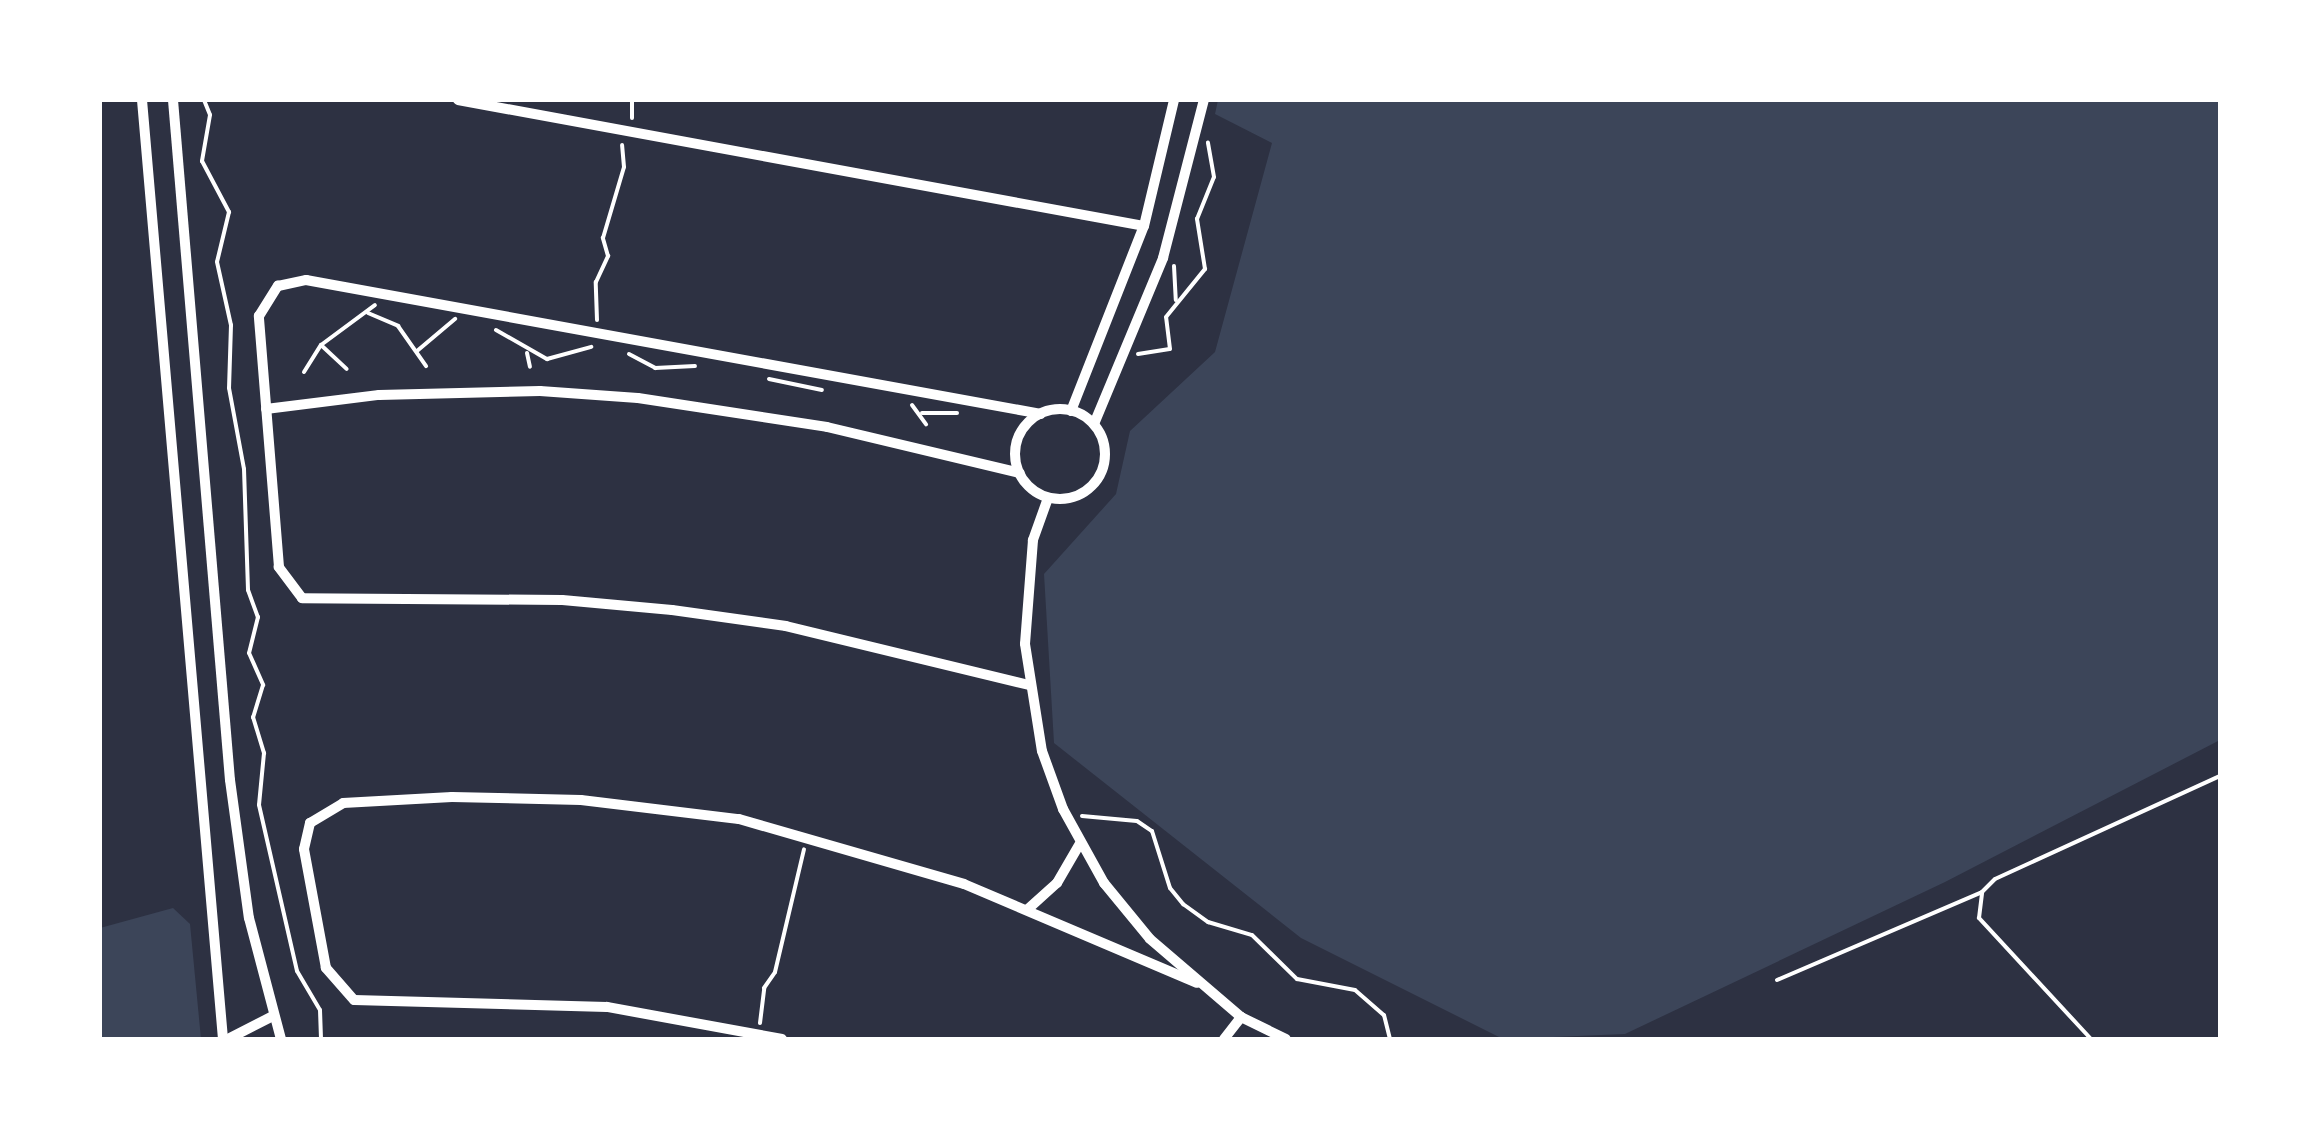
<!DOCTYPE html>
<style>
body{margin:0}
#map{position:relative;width:2320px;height:1139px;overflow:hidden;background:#2d3142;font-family:"Archivo Narrow",sans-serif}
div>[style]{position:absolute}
.green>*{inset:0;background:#3c4559}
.path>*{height:4px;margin:-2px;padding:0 2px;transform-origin:2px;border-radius:2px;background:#fff}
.minor>*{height:10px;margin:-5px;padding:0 5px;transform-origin:5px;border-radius:5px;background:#fff}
.minor>.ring{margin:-5px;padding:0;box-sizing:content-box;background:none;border:10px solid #fff;border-radius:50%}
span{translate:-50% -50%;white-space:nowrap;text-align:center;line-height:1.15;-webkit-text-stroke:8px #fff;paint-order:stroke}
.frame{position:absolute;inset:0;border:102px solid #fff;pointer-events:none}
</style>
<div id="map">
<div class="green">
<div style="clip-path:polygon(1218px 100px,2220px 100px,2220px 740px,1945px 882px,1625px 1034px,1503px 1039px,1301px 938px,1054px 743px,1044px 574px,1116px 494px,1130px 431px,1215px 352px,1272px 143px,1215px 114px)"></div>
<div style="clip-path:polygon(173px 908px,190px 924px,201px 1039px,100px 1039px,100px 928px)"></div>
</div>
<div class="path">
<div style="left:204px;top:100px;width:16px;rotate:68deg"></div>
<div style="left:210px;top:115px;width:47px;rotate:99.9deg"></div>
<div style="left:202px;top:161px;width:58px;rotate:62.1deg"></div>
<div style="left:229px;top:212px;width:51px;rotate:103.5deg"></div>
<div style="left:217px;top:262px;width:65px;rotate:77.5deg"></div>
<div style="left:231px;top:325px;width:63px;rotate:91.8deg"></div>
<div style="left:229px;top:388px;width:82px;rotate:79.5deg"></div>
<div style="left:244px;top:469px;width:121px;rotate:88.1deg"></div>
<div style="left:248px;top:590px;width:29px;rotate:70deg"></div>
<div style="left:258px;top:617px;width:37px;rotate:104deg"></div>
<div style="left:249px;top:653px;width:35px;rotate:66deg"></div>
<div style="left:263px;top:685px;width:34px;rotate:107deg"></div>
<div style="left:253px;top:717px;width:38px;rotate:73deg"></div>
<div style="left:264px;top:753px;width:52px;rotate:95.5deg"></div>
<div style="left:259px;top:805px;width:170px;rotate:77.1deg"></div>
<div style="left:297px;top:971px;width:45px;rotate:59.5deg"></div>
<div style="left:320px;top:1010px;width:29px;rotate:88deg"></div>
<div style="left:632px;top:118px;width:18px;rotate:-90deg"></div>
<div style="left:1174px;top:266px;width:34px;rotate:87deg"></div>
<div style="left:368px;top:313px;width:33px;rotate:23deg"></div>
<div style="left:398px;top:326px;width:49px;rotate:55deg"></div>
<div style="left:597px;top:320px;width:38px;rotate:-92deg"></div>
<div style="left:596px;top:282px;width:29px;rotate:-65deg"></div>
<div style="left:608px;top:256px;width:19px;rotate:-106deg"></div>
<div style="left:603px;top:238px;width:74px;rotate:-73.5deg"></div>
<div style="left:624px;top:167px;width:22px;rotate:-95deg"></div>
<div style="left:496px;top:330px;width:59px;rotate:29.6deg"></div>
<div style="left:547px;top:359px;width:46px;rotate:-15.3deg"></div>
<div style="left:321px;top:345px;width:35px;rotate:43deg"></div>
<div style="left:417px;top:351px;width:50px;rotate:-40.1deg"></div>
<div style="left:527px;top:353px;width:14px;rotate:78deg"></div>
<div style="left:629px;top:354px;width:30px;rotate:28deg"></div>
<div style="left:655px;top:368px;width:40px;rotate:-2.9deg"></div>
<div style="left:1138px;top:354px;width:32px;rotate:-9deg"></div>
<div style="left:1170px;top:349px;width:32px;rotate:-97deg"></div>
<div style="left:1166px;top:317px;width:62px;rotate:-50.9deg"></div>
<div style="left:1205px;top:269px;width:51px;rotate:-99.1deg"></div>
<div style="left:1197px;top:219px;width:45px;rotate:-68deg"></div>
<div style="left:1214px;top:177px;width:35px;rotate:-100deg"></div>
<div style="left:304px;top:372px;width:32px;rotate:-58deg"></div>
<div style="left:321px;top:345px;width:67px;rotate:-36.5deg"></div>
<div style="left:769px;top:379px;width:54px;rotate:11.7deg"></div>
<div style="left:912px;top:405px;width:24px;rotate:54deg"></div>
<div style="left:922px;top:413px;width:35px"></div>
<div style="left:1082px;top:816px;width:55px;rotate:5.2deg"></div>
<div style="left:1137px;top:821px;width:18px;rotate:34deg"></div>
<div style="left:1152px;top:831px;width:60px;rotate:72.5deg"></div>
<div style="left:1170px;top:888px;width:21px;rotate:51deg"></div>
<div style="left:1183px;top:904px;width:31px;rotate:36deg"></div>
<div style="left:1208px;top:922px;width:46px;rotate:16.5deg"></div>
<div style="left:1252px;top:935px;width:63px;rotate:44.4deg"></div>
<div style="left:1297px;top:979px;width:59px;rotate:10.7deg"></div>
<div style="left:1355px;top:990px;width:38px;rotate:41deg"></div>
<div style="left:1384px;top:1015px;width:25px;rotate:76deg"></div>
<div style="left:1777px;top:980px;width:223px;rotate:-23.2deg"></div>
<div style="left:760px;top:1023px;width:35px;rotate:-83deg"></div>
<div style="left:764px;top:988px;width:19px;rotate:-55deg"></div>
<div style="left:775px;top:972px;width:126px;rotate:-76.7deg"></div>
<div style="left:2091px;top:1039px;width:165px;rotate:-132.8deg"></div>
<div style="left:1979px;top:918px;width:26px;rotate:-83deg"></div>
<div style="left:1982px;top:892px;width:18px;rotate:-45deg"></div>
<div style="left:1995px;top:879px;width:247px;rotate:-24.6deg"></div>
</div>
<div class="minor">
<div style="left:142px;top:100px;width:942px;rotate:85.07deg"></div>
<div style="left:173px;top:100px;width:682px;rotate:85.21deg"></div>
<div style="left:230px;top:780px;width:139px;rotate:82.2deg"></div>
<div style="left:249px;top:918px;width:125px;rotate:75.2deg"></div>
<div style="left:458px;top:100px;width:697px;rotate:10.41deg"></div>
<div style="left:266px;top:409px;width:114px;rotate:-7.1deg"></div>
<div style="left:379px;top:395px;width:161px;rotate:-1.4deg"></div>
<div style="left:540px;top:391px;width:98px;rotate:4.1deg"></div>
<div style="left:638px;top:398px;width:191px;rotate:8.7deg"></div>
<div style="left:827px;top:427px;width:198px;rotate:13.4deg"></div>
<div class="ring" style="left:1015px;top:409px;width:80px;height:80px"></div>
<div style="left:1071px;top:411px;width:199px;rotate:-68.5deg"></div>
<div style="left:1144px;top:226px;width:130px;rotate:-76.6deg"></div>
<div style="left:1094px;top:424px;width:180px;rotate:-67.4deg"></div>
<div style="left:1163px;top:258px;width:163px;rotate:-75.5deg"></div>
<div style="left:1048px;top:498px;width:45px;rotate:109.7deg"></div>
<div style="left:1033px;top:540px;width:104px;rotate:94.4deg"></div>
<div style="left:1025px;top:644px;width:108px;rotate:81deg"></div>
<div style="left:1042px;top:751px;width:62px;rotate:70.1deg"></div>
<div style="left:1063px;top:809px;width:85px;rotate:61deg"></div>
<div style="left:1104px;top:883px;width:72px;rotate:50.6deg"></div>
<div style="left:1150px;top:939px;width:120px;rotate:40.6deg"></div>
<div style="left:1241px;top:1017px;width:50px;rotate:26.1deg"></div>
<div style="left:1029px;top:685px;width:250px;rotate:-166.4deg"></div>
<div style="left:786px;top:626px;width:115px;rotate:-172deg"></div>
<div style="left:672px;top:610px;width:110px;rotate:-174.8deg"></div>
<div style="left:562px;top:600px;width:260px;rotate:-179.6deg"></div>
<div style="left:302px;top:598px;width:39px;rotate:-127deg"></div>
<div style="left:279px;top:567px;width:252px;rotate:-94.6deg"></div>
<div style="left:259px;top:316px;width:36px;rotate:-58deg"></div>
<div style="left:278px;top:286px;width:29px;rotate:-12deg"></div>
<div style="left:306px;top:280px;width:747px;rotate:10.33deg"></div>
<div style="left:1028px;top:909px;width:39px;rotate:-42deg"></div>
<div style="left:1057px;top:883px;width:44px;rotate:-59.9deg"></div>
<div style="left:228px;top:1039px;width:51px;rotate:-27.1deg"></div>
<div style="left:782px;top:1039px;width:178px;rotate:-169.6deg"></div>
<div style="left:607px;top:1007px;width:253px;rotate:-178.4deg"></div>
<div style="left:354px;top:1000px;width:43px;rotate:-131.2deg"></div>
<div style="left:326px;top:968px;width:121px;rotate:-100.5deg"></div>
<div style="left:304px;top:849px;width:27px;rotate:-77deg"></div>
<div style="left:310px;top:823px;width:39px;rotate:-31deg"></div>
<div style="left:343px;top:803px;width:109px;rotate:-3.2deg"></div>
<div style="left:452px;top:797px;width:129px;rotate:1.3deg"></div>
<div style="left:581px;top:800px;width:159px;rotate:6.9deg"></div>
<div style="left:739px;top:819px;width:234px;rotate:16.1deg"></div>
<div style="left:964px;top:884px;width:253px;rotate:23deg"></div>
<div style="left:1224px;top:1039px;width:28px;rotate:-52deg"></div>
</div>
<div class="frame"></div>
</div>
